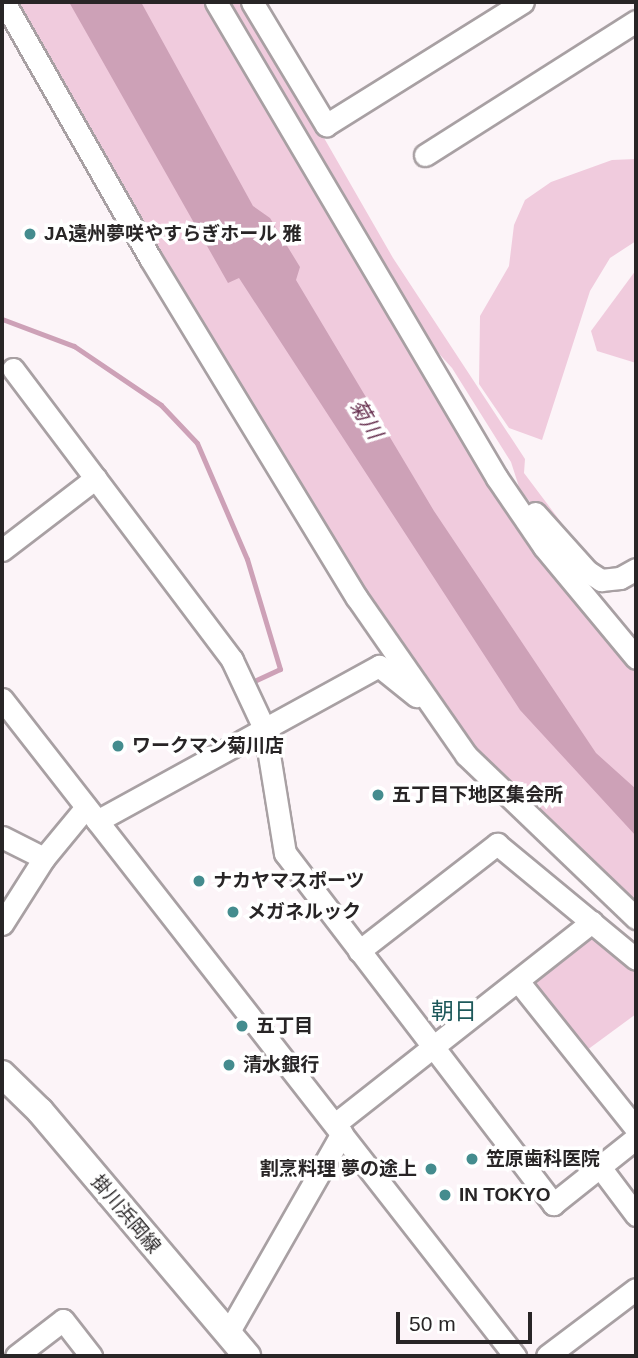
<!DOCTYPE html>
<meta charset="utf-8">
<style>
body{margin:0}
#map{position:relative;width:638px;height:1358px;overflow:hidden;background:#fcf4f8;font-family:Arial,"Noto Sans JP",sans-serif}
div>[style]{position:absolute}
.green>*{inset:0;background:#f0cbdd}
.water>*{inset:0;background:#cda1b7}
.stream>*{height:5px;margin:-2.5px;padding:0 2.5px;transform-origin:2.5px;border-radius:2.5px;background:#cda1b7}
.roads{filter:drop-shadow(2px 0 #a8a0a3) drop-shadow(-2px 0 #a8a0a3) drop-shadow(0 2px #a8a0a3) drop-shadow(0 -2px #a8a0a3)}
.minor>*{height:21px;margin:-10.5px;padding:0 10.5px;transform-origin:10.5px;border-radius:10.5px;background:#fff}
.major>*{height:26px;margin:-13px;padding:0 13px;transform-origin:13px;border-radius:13px;background:#fff}
.dots>*{width:19px;height:19px;translate:-50% -50%;box-sizing:border-box;border:4px solid #fff;border-radius:50%}
span{translate:-50% -50%;white-space:nowrap;text-align:center;line-height:1.15;-webkit-text-stroke:7px #fff;paint-order:stroke}
.poi-label{font-size:19px;color:#282526;font-weight:700}
.left{translate:0 -50%;text-align:left}
.right{translate:-100% -50%;text-align:right}
.street-label{font-size:19px;color:#282526}
.water-label{font-size:21px;color:#662f4e;font-style:italic}
.quarter-label{font-size:23px;color:#1e595b}
.frame{position:absolute;inset:0;border:4px solid #282526;pointer-events:none}
.scale{position:absolute;left:396px;top:1312px;width:136px;height:32px;box-sizing:border-box;border:4px solid #282526;border-top:0;padding-left:9px;font-size:21px;line-height:24px;white-space:nowrap;color:#282526;-webkit-text-stroke:5px #fff;paint-order:stroke}
</style>
<div id="map">
<div class="green">
<div style="clip-path:polygon(19px 2px,210px 2px,554px 579px,636px 666px,636px 906px,426px 698px,177px 303px)"></div>
<div style="clip-path:polygon(224px 2px,246px 2px,393px 258px,525px 459px,524px 473px,597px 570px,574px 553px,520px 490px,511px 462px,452px 368px,432px 346px,423px 347px)"></div>
<div style="clip-path:polygon(636px 159px,636px 241px,610px 258px,590px 291px,542px 440px,509px 428px,479px 384px,480px 316px,509px 266px,514px 225px,525px 200px,551px 182px,612px 160px)"></div>
<div style="clip-path:polygon(636px 270px,636px 363px,597px 351px,591px 331px)"></div>
<div style="clip-path:polygon(588px 934px,636px 970px,636px 1014px,583px 1053px,527px 983px)"></div>
</div>
<div class="water">
<div style="clip-path:polygon(69px 2px,141px 2px,253px 206px,270px 218px,300px 267px,296px 280px,434px 511px,596px 753px,636px 789px,636px 836px,520px 710px,239px 278px,228px 283px)"></div>
</div>
<div class="stream">
<div style="left:2px;top:319px;width:77px;rotate:20.6deg"></div>
<div style="left:74px;top:346px;width:105px;rotate:34.1deg"></div>
<div style="left:161px;top:405px;width:52px;rotate:46.5deg"></div>
<div style="left:197px;top:443px;width:126px;rotate:66.7deg"></div>
<div style="left:247px;top:559px;width:115px;rotate:73.3deg"></div>
<div style="left:280px;top:669px;width:29px;rotate:155deg"></div>
<div style="left:313px;top:1162px;width:15px;rotate:-58deg"></div>
</div>
<div class="roads">
<div class="minor">
<div style="left:4px;top:2px;width:295px;rotate:60.3deg"></div>
<div style="left:150px;top:258px;width:398px;rotate:58.7deg"></div>
<div style="left:357px;top:598px;width:191px;rotate:55.2deg"></div>
<div style="left:466px;top:755px;width:236px;rotate:43.8deg"></div>
<div style="left:216px;top:2px;width:553px;rotate:59.45deg"></div>
<div style="left:497px;top:478px;width:83px;rotate:55.7deg"></div>
<div style="left:544px;top:547px;width:144px;rotate:50.3deg"></div>
<div style="left:252px;top:2px;width:144px;rotate:59deg"></div>
<div style="left:326px;top:125px;width:232px;rotate:-32deg"></div>
<div style="left:425px;top:155px;width:250px;rotate:-32.4deg"></div>
<div style="left:13px;top:369px;width:364px;rotate:53deg"></div>
<div style="left:232px;top:660px;width:77px;rotate:64.8deg"></div>
<div style="left:265px;top:730px;width:125px;rotate:80.8deg"></div>
<div style="left:285px;top:853px;width:442px;rotate:52.6deg"></div>
<div style="left:553px;top:1204px;width:106px;rotate:-38.5deg"></div>
<div style="left:535px;top:513px;width:78px;rotate:48.1deg"></div>
<div style="left:587px;top:571px;width:17px;rotate:33deg"></div>
<div style="left:601px;top:580px;width:19px;rotate:-6deg"></div>
<div style="left:620px;top:578px;width:18px;rotate:-29deg"></div>
<div style="left:2px;top:550px;width:118px;rotate:-37.5deg"></div>
<div style="left:2px;top:699px;width:834px;rotate:52.02deg"></div>
<div style="left:97px;top:821px;width:322px;rotate:-28.8deg"></div>
<div style="left:379px;top:666px;width:48px;rotate:39deg"></div>
<div style="left:2px;top:837px;width:47px;rotate:26.6deg"></div>
<div style="left:2px;top:924px;width:78px;rotate:-57.5deg"></div>
<div style="left:44px;top:858px;width:66px;rotate:-50.5deg"></div>
<div style="left:359px;top:951px;width:175px;rotate:-37.8deg"></div>
<div style="left:497px;top:844px;width:180px;rotate:39.6deg"></div>
<div style="left:518px;top:981px;width:189px;rotate:51.4deg"></div>
<div style="left:335px;top:1124px;width:327px;rotate:-38.2deg"></div>
<div style="left:600px;top:1167px;width:60px;rotate:53.1deg"></div>
<div style="left:228px;top:1333px;width:230px;rotate:-60.3deg"></div>
<div style="left:16px;top:1356px;width:59px;rotate:-37.5deg"></div>
<div style="left:63px;top:1320px;width:46px;rotate:52.1deg"></div>
<div style="left:547px;top:1356px;width:111px;rotate:-37deg"></div>
</div>
<div class="major">
<div style="left:2px;top:1074px;width:53px;rotate:44.2deg"></div>
<div style="left:40px;top:1111px;width:321px;rotate:49.8deg"></div>
</div>
</div>
<div class="dots">
<div style="left:30px;top:234px;background:#448c8e"></div>
<div style="left:118px;top:746px;background:#448c8e"></div>
<div style="left:378px;top:795px;background:#448c8e"></div>
<div style="left:199px;top:881px;background:#448c8e"></div>
<div style="left:233px;top:912px;background:#448c8e"></div>
<div style="left:242px;top:1026px;background:#448c8e"></div>
<div style="left:229px;top:1065px;background:#448c8e"></div>
<div style="left:472px;top:1159px;background:#448c8e"></div>
<div style="left:431px;top:1169px;background:#448c8e"></div>
<div style="left:445px;top:1195px;background:#448c8e"></div>
</div>
<div class="poi-label">
<span class="left" style="left:44px;top:234px">JA遠州夢咲やすらぎホール 雅</span>
<span class="left" style="left:132px;top:746px">ワークマン菊川店</span>
<span class="left" style="left:392px;top:795px">五丁目下地区集会所</span>
<span class="left" style="left:213px;top:881px">ナカヤマスポーツ</span>
<span class="left" style="left:247px;top:912px">メガネルック</span>
<span class="left" style="left:256px;top:1026px">五丁目</span>
<span class="left" style="left:243px;top:1065px">清水銀行</span>
<span class="left" style="left:486px;top:1159px">笠原歯科医院</span>
<span class="right" style="left:417px;top:1169px">割烹料理 夢の途上</span>
<span class="left" style="left:459px;top:1195px">IN TOKYO</span>
</div>
<div class="street-label">
<span style="left:126px;top:1214px;rotate:50deg">掛川浜岡線</span>
</div>
<div class="water-label">
<span style="left:366px;top:419px;rotate:59deg">菊川</span>
</div>
<div class="quarter-label">
<span style="left:454px;top:1011px">朝日</span>
</div>
<div class="frame"></div>
<div class="scale">50 m</div>
</div>
